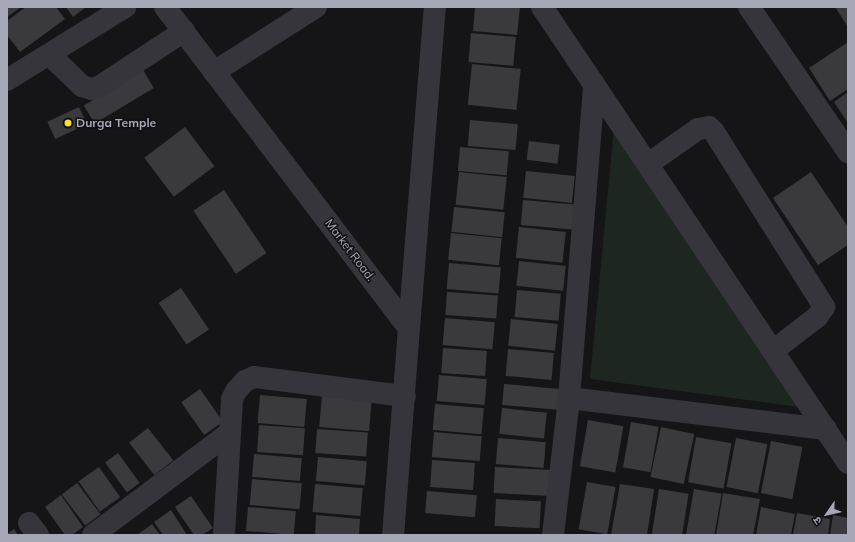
<!DOCTYPE html>
<meta charset="utf-8">
<style>
body{margin:0}
#map{position:relative;width:855px;height:542px;overflow:hidden;background:#151416;font-family:Mulish,"Noto Sans Devanagari",sans-serif}
div>[style]{position:absolute}
.green>*{inset:0;background:#1e2621}
.building>*{inset:0;background:#3a393e;transform-origin:0 0}
.minor>*{height:22px;margin:-11px;padding:0 11px;transform-origin:11px;border-radius:11px;background:#36353c}
.dots>*{width:11px;height:11px;translate:-50% -50%;box-sizing:border-box;border:2px solid #100f11;border-radius:50%}
span{translate:-50% -50%;white-space:nowrap;text-align:center;line-height:1.15;-webkit-text-stroke:3px #100f11;paint-order:stroke}
.poi-label{font-size:12px;color:#a6a7b7;font-weight:700}
.left{translate:0 -50%;text-align:left}
.street-label{font-size:12px;color:#a6a7b7}
.frame{position:absolute;inset:0;border:8px solid #a6a7b7;pointer-events:none}
.north{position:absolute;left:807px;top:494px;width:40px;height:40px;-webkit-text-stroke:3px #100f11;paint-order:stroke;rotate:236deg;font-size:11px;font-weight:700;line-height:16px;text-align:center;color:#a6a7b7}
.north::after{content:'';display:block;margin:auto;width:14px;height:18px;background:#a6a7b7;clip-path:polygon(50% 0,100% 100%,50% 72%,0 100%)}
</style>
<div id="map">
<div class="green">
<div style="clip-path:polygon(614px 128px,799px 407px,590px 379px)"></div>
</div>
<div class="building">
<div style="clip-path:polygon(7px 7px,21px 7px,7px 17px)"></div>
<div style="clip-path:polygon(26px 7px,56px 7px,65px 19px,20px 52px,7px 35px,7px 21px)"></div>
<div style="clip-path:polygon(66px 7px,86px 7px,73px 17px)"></div>
<div style="clip-path:polygon(475px 7px,520px 7px,517px 35px,473px 31px)"></div>
<div style="clip-path:polygon(835px 7px,848px 7px,848px 27px)"></div>
<div style="left:471px;top:33px;width:45px;height:29px;rotate:5deg"></div>
<div style="clip-path:polygon(848px 42px,848px 89px,830px 101px,809px 68px)"></div>
<div style="left:472px;top:64px;width:49px;height:41px;rotate:6deg"></div>
<div style="left:143px;top:70px;width:21px;height:69px;rotate:59deg"></div>
<div style="clip-path:polygon(848px 92px,848px 123px,834px 102px)"></div>
<div style="left:79px;top:107px;width:19px;height:35px;rotate:65deg"></div>
<div style="left:470px;top:120px;width:48px;height:26px;rotate:5deg"></div>
<div style="left:185px;top:127px;width:49px;height:51px;rotate:53deg"></div>
<div style="left:529px;top:141px;width:31px;height:19px;rotate:7deg"></div>
<div style="left:460px;top:147px;width:49px;height:24px;rotate:5deg"></div>
<div style="left:526px;top:171px;width:49px;height:27px;rotate:6deg"></div>
<div style="left:459px;top:172px;width:48px;height:33px;rotate:6deg"></div>
<div style="clip-path:polygon(811px 172px,848px 227px,848px 245px,818px 265px,773px 198px)"></div>
<div style="left:224px;top:190px;width:76px;height:37px;rotate:56deg"></div>
<div style="left:523px;top:200px;width:52px;height:25px;rotate:5deg"></div>
<div style="left:454px;top:207px;width:51px;height:25px;rotate:6deg"></div>
<div style="left:519px;top:227px;width:47px;height:31px;rotate:6deg"></div>
<div style="left:451px;top:233px;width:51px;height:27px;rotate:6deg"></div>
<div style="left:519px;top:261px;width:47px;height:25px;rotate:6deg"></div>
<div style="left:449px;top:263px;width:52px;height:26px;rotate:5deg"></div>
<div style="left:181px;top:288px;width:50px;height:27px;rotate:56deg"></div>
<div style="left:517px;top:290px;width:44px;height:27px;rotate:5deg"></div>
<div style="left:447px;top:292px;width:51px;height:23px;rotate:4deg"></div>
<div style="left:445px;top:318px;width:50px;height:27px;rotate:5deg"></div>
<div style="left:511px;top:319px;width:47px;height:27px;rotate:6deg"></div>
<div style="left:443px;top:348px;width:44px;height:25px;rotate:4deg"></div>
<div style="left:508px;top:349px;width:46px;height:27px;rotate:5deg"></div>
<div style="left:439px;top:375px;width:48px;height:26px;rotate:5deg"></div>
<div style="left:504px;top:384px;width:56px;height:21px;rotate:5deg"></div>
<div style="left:200px;top:389px;width:40px;height:23px;rotate:55deg"></div>
<div style="left:260px;top:395px;width:47px;height:28px;rotate:5deg"></div>
<div style="left:322px;top:395px;width:50px;height:32px;rotate:5deg"></div>
<div style="left:435px;top:404px;width:49px;height:26px;rotate:5deg"></div>
<div style="left:502px;top:408px;width:45px;height:26px;rotate:6deg"></div>
<div style="left:588px;top:420px;width:36px;height:47px;rotate:10deg"></div>
<div style="left:631px;top:422px;width:28px;height:46px;rotate:10deg"></div>
<div style="left:259px;top:425px;width:46px;height:27px;rotate:4deg"></div>
<div style="left:661px;top:427px;width:34px;height:51px;rotate:12deg"></div>
<div style="left:148px;top:428px;width:41px;height:24px;rotate:52deg"></div>
<div style="left:317px;top:429px;width:51px;height:24px;rotate:4deg"></div>
<div style="left:434px;top:432px;width:48px;height:25px;rotate:5deg"></div>
<div style="left:696px;top:437px;width:36px;height:46px;rotate:10deg"></div>
<div style="left:498px;top:438px;width:48px;height:26px;rotate:5deg"></div>
<div style="left:736px;top:438px;width:32px;height:50px;rotate:11deg"></div>
<div style="left:771px;top:441px;width:32px;height:53px;rotate:11deg"></div>
<div style="left:118px;top:453px;width:37px;height:16px;rotate:54deg"></div>
<div style="left:254px;top:454px;width:48px;height:23px;rotate:5deg"></div>
<div style="left:318px;top:457px;width:49px;height:24px;rotate:5deg"></div>
<div style="left:432px;top:460px;width:43px;height:27px;rotate:4deg"></div>
<div style="left:99px;top:467px;width:37px;height:25px;rotate:55deg"></div>
<div style="left:495px;top:467px;width:62px;height:26px;rotate:3deg"></div>
<div style="left:252px;top:479px;width:50px;height:26px;rotate:5deg"></div>
<div style="left:587px;top:482px;width:29px;height:48px;rotate:10deg"></div>
<div style="left:77px;top:483px;width:39px;height:19px;rotate:53deg"></div>
<div style="left:315px;top:484px;width:48px;height:28px;rotate:5deg"></div>
<div style="clip-path:polygon(620px 484px,654px 489px,647px 535px,611px 535px)"></div>
<div style="left:659px;top:489px;width:30px;height:47px;rotate:9deg"></div>
<div style="left:694px;top:489px;width:28px;height:47px;rotate:10deg"></div>
<div style="left:427px;top:491px;width:50px;height:22px;rotate:5deg"></div>
<div style="clip-path:polygon(723px 493px,760px 499px,753px 535px,716px 535px)"></div>
<div style="clip-path:polygon(61px 495px,83px 527px,72px 535px,65px 535px,45px 507px)"></div>
<div style="clip-path:polygon(191px 496px,213px 528px,202px 535px,194px 535px,175px 507px)"></div>
<div style="left:496px;top:499px;width:45px;height:27px;rotate:3deg"></div>
<div style="left:248px;top:507px;width:48px;height:24px;rotate:5deg"></div>
<div style="clip-path:polygon(761px 507px,795px 514px,791px 535px,756px 535px)"></div>
<div style="clip-path:polygon(171px 510px,187px 535px,163px 535px,154px 522px)"></div>
<div style="clip-path:polygon(797px 513px,830px 519px,828px 535px,793px 535px)"></div>
<div style="clip-path:polygon(316px 515px,360px 519px,359px 535px,315px 535px)"></div>
<div style="clip-path:polygon(833px 515px,848px 518px,848px 535px,830px 535px)"></div>
<div style="clip-path:polygon(152px 524px,160px 535px,137px 535px)"></div>
<div style="clip-path:polygon(14px 529px,18px 535px,7px 535px,7px 534px)"></div>
</div>
<div class="minor">
<div style="left:165px;top:7px;width:403px;rotate:52.8deg"></div>
<div style="left:409px;top:328px;width:208px;rotate:94.4deg"></div>
<div style="left:542px;top:7px;width:549px;rotate:56.14deg"></div>
<div style="left:749px;top:7px;width:176px;rotate:55.7deg"></div>
<div style="left:50px;top:55px;width:45px;rotate:44.1deg"></div>
<div style="left:82px;top:86px;width:10px;rotate:17deg"></div>
<div style="left:92px;top:89px;width:7px;rotate:-16deg"></div>
<div style="left:99px;top:87px;width:102px;rotate:-33.4deg"></div>
<div style="left:214px;top:72px;width:121px;rotate:-32.5deg"></div>
<div style="left:7px;top:80px;width:139px;rotate:-31.7deg"></div>
<div style="left:648px;top:164px;width:61px;rotate:-35deg"></div>
<div style="left:698px;top:129px;width:11px;rotate:-10deg"></div>
<div style="left:709px;top:127px;width:7px;rotate:45deg"></div>
<div style="left:714px;top:132px;width:207px;rotate:57.8deg"></div>
<div style="left:824px;top:307px;width:12px;rotate:125deg"></div>
<div style="left:817px;top:317px;width:54px;rotate:142.5deg"></div>
<div style="left:409px;top:328px;width:322px;rotate:-85.4deg"></div>
<div style="left:569px;top:398px;width:259px;rotate:6.9deg"></div>
<div style="left:29px;top:523px;width:15px;rotate:53deg"></div>
<div style="left:93px;top:535px;width:169px;rotate:-36.8deg"></div>
<div style="left:224px;top:535px;width:136px;rotate:-86.6deg"></div>
<div style="left:232px;top:399px;width:9px;rotate:-63deg"></div>
<div style="left:236px;top:391px;width:13px;rotate:-48deg"></div>
<div style="left:245px;top:381px;width:10px;rotate:-24deg"></div>
<div style="left:254px;top:377px;width:152px;rotate:7.2deg"></div>
<div style="left:553px;top:535px;width:138px;rotate:-83.3deg"></div>
<div style="left:569px;top:398px;width:315px;rotate:-85.4deg"></div>
</div>
<div class="dots">
<div style="left:68px;top:123px;background:#f9e42a"></div>
</div>
<div class="poi-label">
<span class="left" style="left:76px;top:123px">Durga Temple</span>
</div>
<div class="street-label">
<span style="left:350px;top:250px;rotate:53deg">Market Road.</span>
</div>
<div class="frame"></div>
<div class="north">उ</div>
</div>
